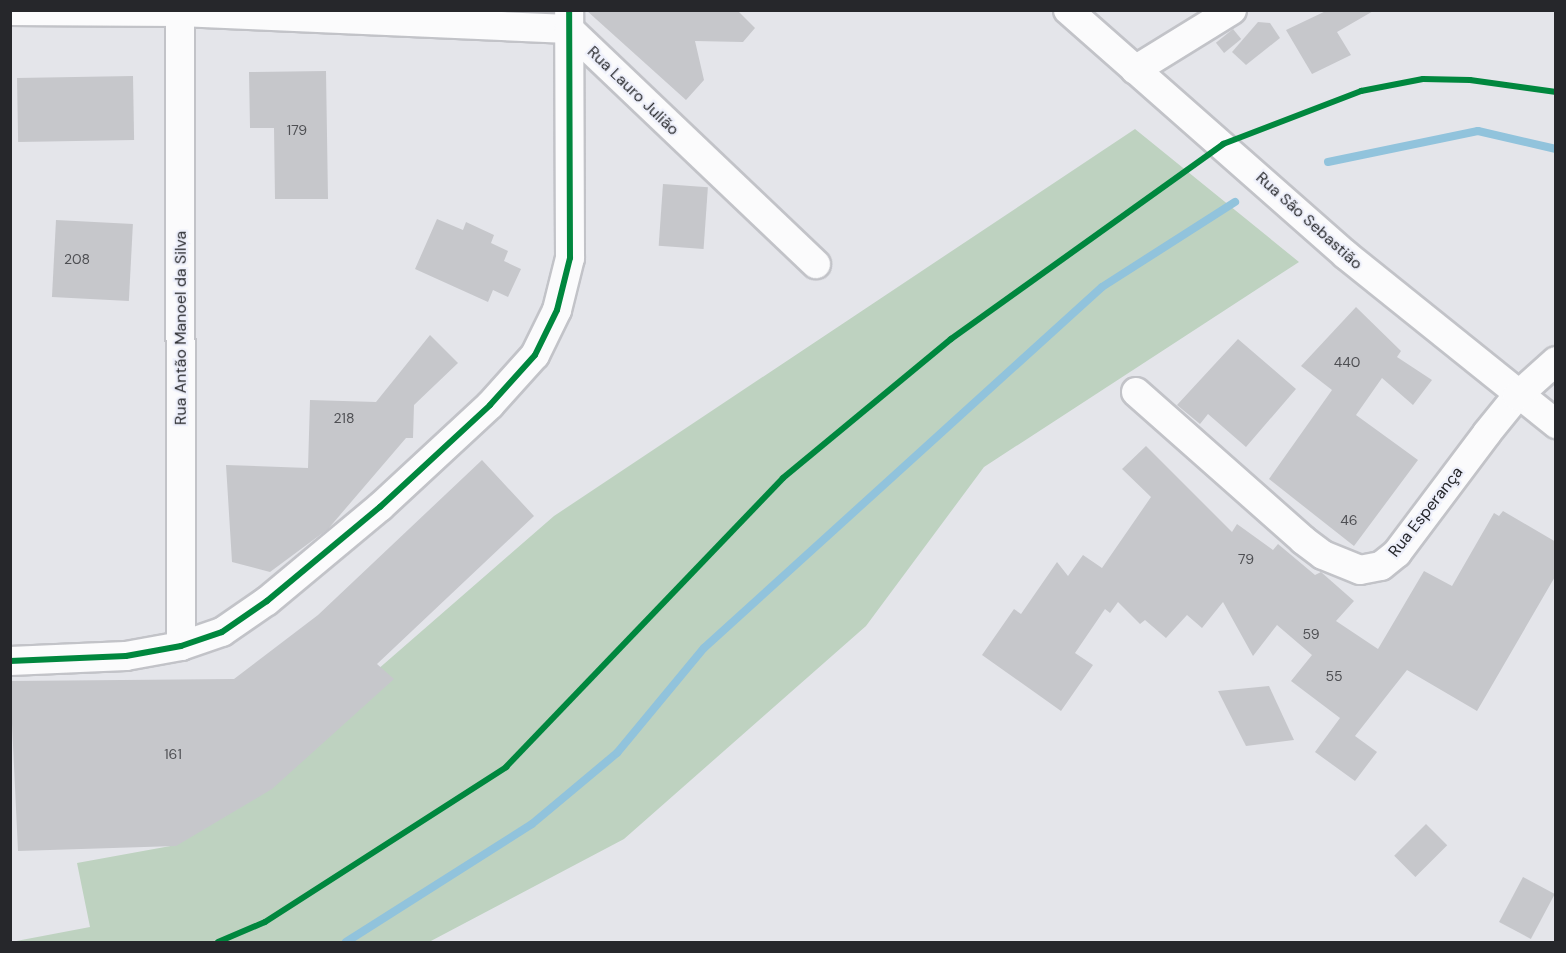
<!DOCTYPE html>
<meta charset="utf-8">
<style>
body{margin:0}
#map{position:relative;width:1566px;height:953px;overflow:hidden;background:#e4e5ea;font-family:"DM Sans",sans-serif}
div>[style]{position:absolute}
.green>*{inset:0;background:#bed2c0}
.stream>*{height:8px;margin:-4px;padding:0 4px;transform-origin:4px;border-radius:4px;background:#91c3dc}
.building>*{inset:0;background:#c6c7cb;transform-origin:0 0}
.roads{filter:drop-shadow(2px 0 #c2c3c8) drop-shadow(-2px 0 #c2c3c8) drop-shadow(0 2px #c2c3c8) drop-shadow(0 -2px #c2c3c8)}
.minor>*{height:28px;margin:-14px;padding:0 14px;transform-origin:14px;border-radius:14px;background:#fbfbfc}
.cycleway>*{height:6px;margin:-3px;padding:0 3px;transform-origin:3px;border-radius:3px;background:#00873e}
span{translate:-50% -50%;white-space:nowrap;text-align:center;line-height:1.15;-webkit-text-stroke:4.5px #eef0fb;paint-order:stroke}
.number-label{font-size:14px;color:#4e4f53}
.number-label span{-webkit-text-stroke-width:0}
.street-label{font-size:16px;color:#26272b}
.frame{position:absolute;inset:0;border:12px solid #26272b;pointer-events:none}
</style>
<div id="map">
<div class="green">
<div style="clip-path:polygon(1135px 129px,1299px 262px,984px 467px,866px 626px,624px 839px,429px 942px,11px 942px,90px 927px,77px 863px,176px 845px,554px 516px)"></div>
</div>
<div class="stream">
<div style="left:1328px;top:162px;width:153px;rotate:-11.7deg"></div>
<div style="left:1478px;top:131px;width:80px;rotate:13deg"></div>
<div style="left:346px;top:942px;width:220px;rotate:-32.4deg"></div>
<div style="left:532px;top:824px;width:111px;rotate:-39.9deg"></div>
<div style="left:617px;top:753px;width:136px;rotate:-50.4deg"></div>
<div style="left:704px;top:648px;width:537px;rotate:-42.21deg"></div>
<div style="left:1102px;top:287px;width:158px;rotate:-32.6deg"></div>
</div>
<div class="building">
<div style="clip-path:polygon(586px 10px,737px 10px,755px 28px,743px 42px,695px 41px,704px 80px,686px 100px)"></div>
<div style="clip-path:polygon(1328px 10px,1375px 10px,1337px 32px,1351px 55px,1312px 74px,1286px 30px)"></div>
<div style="clip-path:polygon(1258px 22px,1270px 23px,1280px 38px,1246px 65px,1232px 52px)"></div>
<div style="left:1233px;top:29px;width:13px;height:22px;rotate:51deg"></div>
<div style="clip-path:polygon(326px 71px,328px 199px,275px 199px,274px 128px,250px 128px,249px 72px)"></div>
<div style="left:133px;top:76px;width:64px;height:116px;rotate:89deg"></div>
<div style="left:663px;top:184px;width:45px;height:62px;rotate:4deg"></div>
<div style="clip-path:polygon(437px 219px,463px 230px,466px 222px,494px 235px,491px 243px,508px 251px,504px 261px,521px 269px,508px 297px,493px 290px,488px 302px,415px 269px)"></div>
<div style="left:56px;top:220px;width:77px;height:77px;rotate:3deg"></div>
<div style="clip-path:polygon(1356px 307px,1401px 351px,1397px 357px,1432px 380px,1413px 405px,1382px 378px,1356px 415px,1418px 460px,1354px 546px,1269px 479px,1332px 390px,1301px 366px)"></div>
<div style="clip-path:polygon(430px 335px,458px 363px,414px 405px,413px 438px,406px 438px,328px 529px,270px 572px,232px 562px,226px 465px,308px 468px,310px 400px,376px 402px)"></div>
<div style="clip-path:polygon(1238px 339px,1296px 389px,1246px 447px,1208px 414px,1200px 424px,1177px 405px)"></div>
<div style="clip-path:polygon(1146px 446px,1232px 532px,1237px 524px,1273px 550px,1278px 544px,1315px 575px,1321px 572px,1354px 601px,1336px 621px,1378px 649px,1424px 571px,1452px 586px,1494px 513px,1499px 516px,1503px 511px,1556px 542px,1556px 575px,1477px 711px,1407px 670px,1355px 736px,1377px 752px,1355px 781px,1315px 752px,1340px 718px,1291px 681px,1312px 655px,1277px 625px,1253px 656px,1223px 602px,1202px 628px,1187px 615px,1166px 638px,1145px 620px,1140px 624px,1118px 602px,1110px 613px,1105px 609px,1075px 653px,1093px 665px,1061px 711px,982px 655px,1014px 609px,1021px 614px,1057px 562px,1068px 576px,1083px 555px,1102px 568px,1151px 497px,1122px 469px)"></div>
<div style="clip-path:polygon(482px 460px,534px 516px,377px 664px,394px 679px,272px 789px,176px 846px,18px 851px,10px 681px,234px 679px,318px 615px)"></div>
<div style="clip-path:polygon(1269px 686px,1294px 740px,1246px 746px,1218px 691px)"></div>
<div style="left:1426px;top:824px;width:30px;height:45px;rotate:45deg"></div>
<div style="left:1523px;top:877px;width:36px;height:51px;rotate:28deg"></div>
</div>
<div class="roads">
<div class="minor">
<div style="left:180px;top:10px;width:636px;rotate:89.91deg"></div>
<div style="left:1068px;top:10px;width:371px;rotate:41.4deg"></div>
<div style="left:1346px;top:255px;width:270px;rotate:38.8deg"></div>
<div style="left:10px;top:11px;width:170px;rotate:0.3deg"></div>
<div style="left:180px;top:12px;width:389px;rotate:2.5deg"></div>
<div style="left:569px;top:29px;width:341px;rotate:43.6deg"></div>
<div style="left:1135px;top:70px;width:114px;rotate:-31.7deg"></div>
<div style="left:1136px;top:392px;width:223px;rotate:41.5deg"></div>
<div style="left:1303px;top:540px;width:25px;rotate:37deg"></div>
<div style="left:1323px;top:555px;width:40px;rotate:22deg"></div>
<div style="left:1360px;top:570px;width:21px;rotate:-11deg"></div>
<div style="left:1381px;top:566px;width:21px;rotate:-39deg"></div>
<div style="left:1397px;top:553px;width:150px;rotate:-53.1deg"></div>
<div style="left:1487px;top:433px;width:48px;rotate:-51deg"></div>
<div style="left:1517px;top:396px;width:52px;rotate:-41.9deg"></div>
<div style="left:10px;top:661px;width:116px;rotate:-2.5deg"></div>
<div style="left:126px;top:656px;width:56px;rotate:-10.3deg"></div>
<div style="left:181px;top:646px;width:43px;rotate:-18.9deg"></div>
<div style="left:222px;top:632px;width:55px;rotate:-34.6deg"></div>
<div style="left:267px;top:601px;width:147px;rotate:-39.8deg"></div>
<div style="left:380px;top:507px;width:150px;rotate:-42.8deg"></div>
<div style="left:490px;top:405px;width:67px;rotate:-48deg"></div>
<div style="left:535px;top:355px;width:50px;rotate:-63.9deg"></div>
<div style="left:557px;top:310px;width:54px;rotate:-76deg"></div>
<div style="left:570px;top:258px;width:248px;rotate:-90.2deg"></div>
</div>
</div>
<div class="cycleway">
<div style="left:10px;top:661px;width:116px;rotate:-2.5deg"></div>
<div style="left:126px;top:656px;width:56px;rotate:-10.3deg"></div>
<div style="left:181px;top:646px;width:43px;rotate:-18.9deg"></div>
<div style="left:222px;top:632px;width:55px;rotate:-34.6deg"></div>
<div style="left:267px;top:601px;width:147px;rotate:-39.8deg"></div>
<div style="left:380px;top:507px;width:150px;rotate:-42.8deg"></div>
<div style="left:490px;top:405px;width:67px;rotate:-48deg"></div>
<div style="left:535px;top:355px;width:50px;rotate:-63.9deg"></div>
<div style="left:557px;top:310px;width:54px;rotate:-76deg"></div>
<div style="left:570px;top:258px;width:248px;rotate:-90.2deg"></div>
<div style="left:218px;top:942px;width:51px;rotate:-23.1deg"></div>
<div style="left:265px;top:922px;width:287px;rotate:-32.7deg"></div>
<div style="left:506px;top:767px;width:400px;rotate:-46.2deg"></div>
<div style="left:783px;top:478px;width:218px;rotate:-39.6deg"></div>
<div style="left:951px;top:339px;width:335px;rotate:-35.6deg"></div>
<div style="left:1223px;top:144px;width:148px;rotate:-21deg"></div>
<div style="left:1361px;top:91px;width:63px;rotate:-11deg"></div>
<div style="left:1423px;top:79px;width:47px;rotate:1.2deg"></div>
<div style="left:1470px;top:80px;width:87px;rotate:7.9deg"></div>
</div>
<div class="number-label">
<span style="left:297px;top:130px">179</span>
<span style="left:77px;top:259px">208</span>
<span style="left:1347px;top:362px">440</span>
<span style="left:344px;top:418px">218</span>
<span style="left:1349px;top:520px">46</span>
<span style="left:1246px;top:559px">79</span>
<span style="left:1311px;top:634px">59</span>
<span style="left:1334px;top:676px">55</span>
<span style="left:173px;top:754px">161</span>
</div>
<div class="street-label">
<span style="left:633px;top:91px;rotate:44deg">Rua Lauro Julião</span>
<span style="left:1309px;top:221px;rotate:42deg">Rua São Sebastião</span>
<span style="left:181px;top:328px;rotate:-90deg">Rua Antão Manoel da Silva</span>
<span style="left:1426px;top:512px;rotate:-52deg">Rua Esperança</span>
</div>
<div class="frame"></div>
</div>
